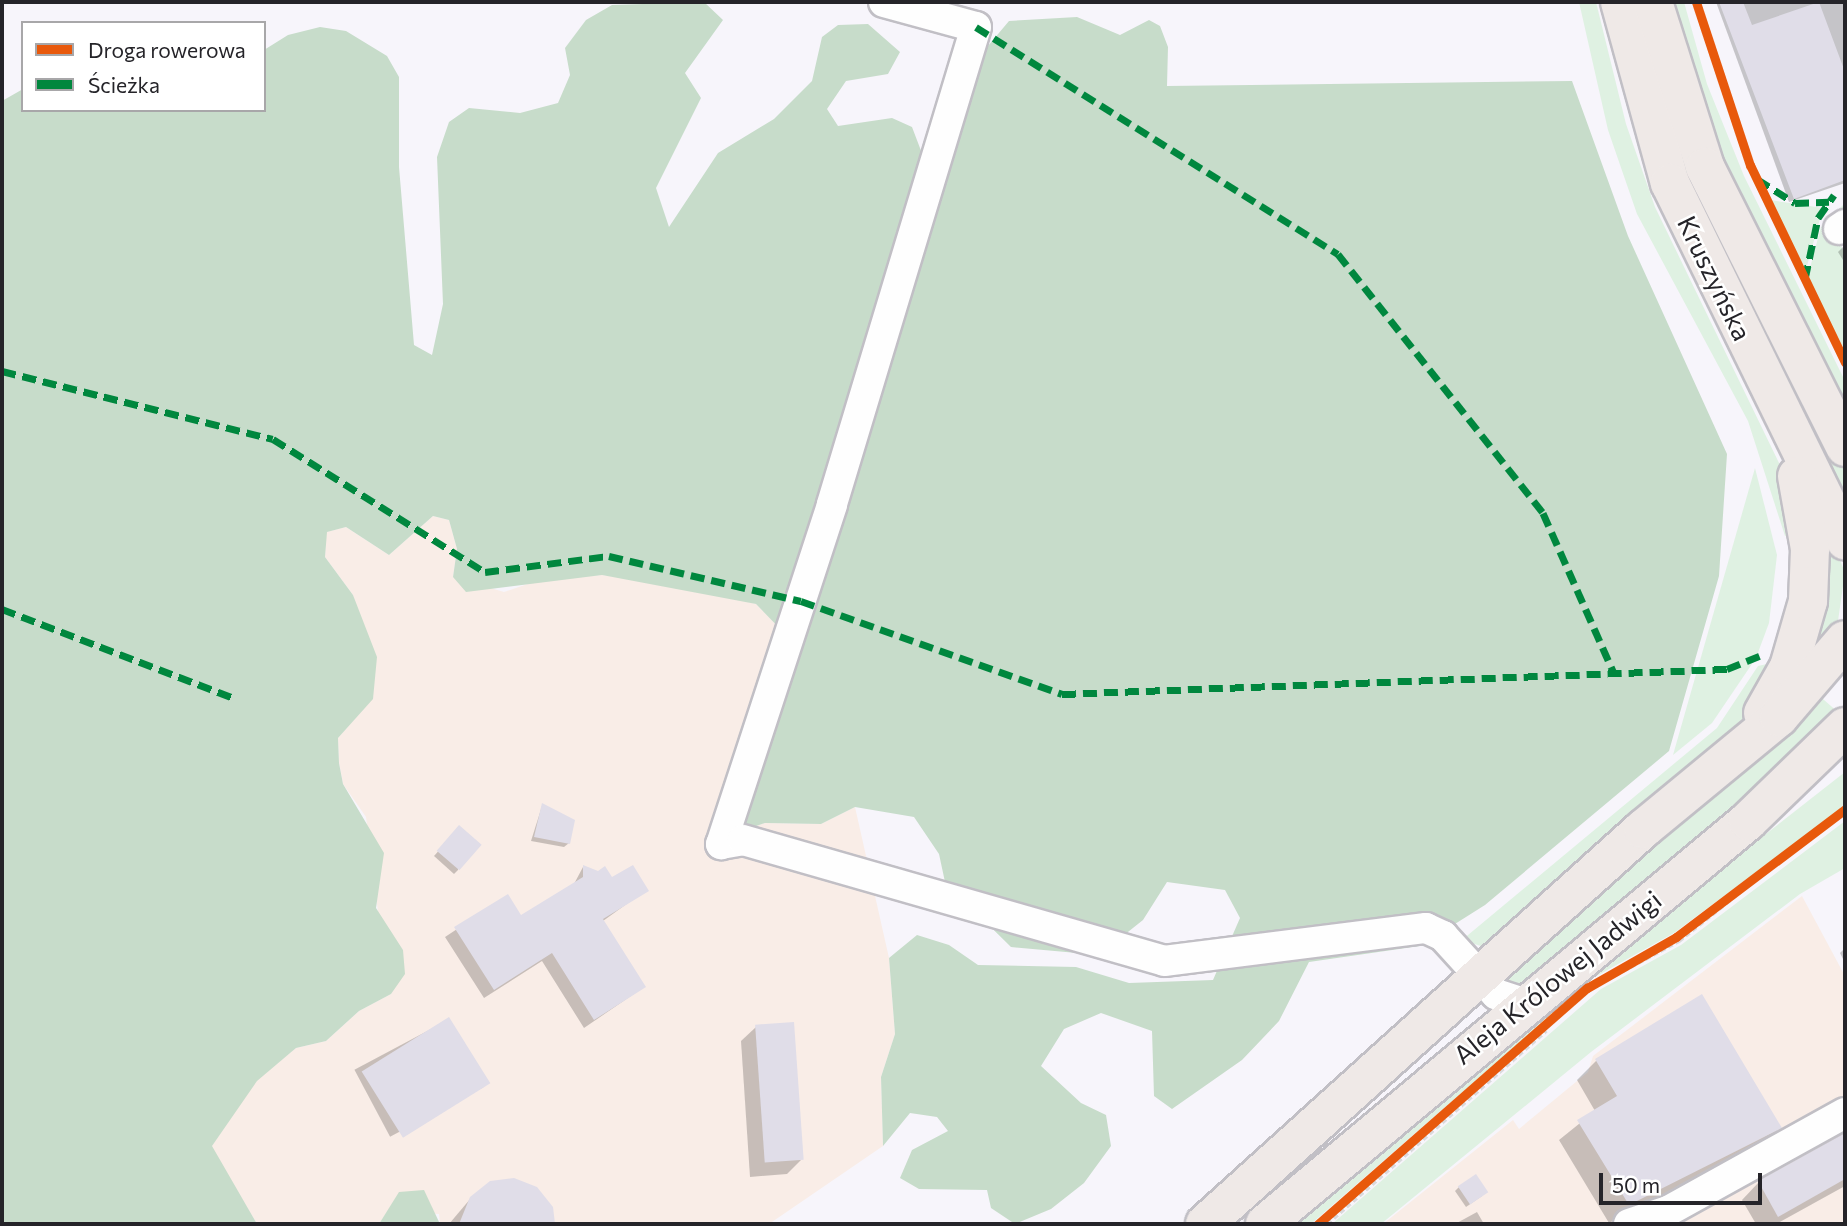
<!DOCTYPE html>
<meta charset="utf-8">
<style>
body{margin:0}
#map{position:relative;width:1847px;height:1226px;overflow:hidden;background:#f7f5fb;font-family:Commissioner,sans-serif}
div>[style]{position:absolute}
.industrial>*{inset:0;background:#f9ede7}
.green>*{inset:0;background:#dff1e2}
.forest>*{inset:0;background:#c7dcca}
.shadow>*{inset:0;background:#0003;transform-origin:0 0}
.building>*{inset:0;background:#e0dde8;transform-origin:0 0}
.path>*{height:3.5px;margin-top:-1.75px;transform-origin:0;background:repeating-linear-gradient(90deg,#dad9dc 0 5px,transparent 0 8.5px)}
.roads{filter:drop-shadow(2px 0 #c1bfc5) drop-shadow(-2px 0 #c1bfc5) drop-shadow(0 2px #c1bfc5) drop-shadow(0 -2px #c1bfc5)}
.minor>*{height:30px;margin:-15px;padding:0 15px;transform-origin:15px;border-radius:15px;background:#fefefe}
.major>*{height:38px;margin:-19px;padding:0 19px;transform-origin:19px;border-radius:19px;background:#efe9e7}
.quiet>*{height:7px;margin-top:-3.5px;transform-origin:0;background:repeating-linear-gradient(90deg,#00873e 0 14px,transparent 0 21px)}
.cycleway>*{height:9px;margin:-4.5px;padding:0 4.5px;transform-origin:4.5px;border-radius:4.5px;background:#e8590c}
span{translate:-50% -50%;white-space:nowrap;text-align:center;line-height:1.15;-webkit-text-stroke:5px #fff;paint-order:stroke}
.street-label{font-size:26px;color:#252429}
.frame{position:absolute;inset:0;border:4px solid #252429;pointer-events:none}
.legend{position:absolute;left:21px;top:21px;width:245px;height:91px;box-sizing:border-box;background:#fff;border:2px solid #a8a7a9;margin:0;padding:9px 12px;list-style:none;font-size:21px;color:#252429}
.legend li{display:flex;align-items:center;gap:14px;height:35px}
.legend b{width:35px;border:2px solid #a8a7a9}
.scale{position:absolute;left:1599px;top:1173px;width:163px;height:32px;box-sizing:border-box;border:4px solid #252429;border-top:0;padding-left:9px;font-size:21px;line-height:24px;white-space:nowrap;color:#252429;-webkit-text-stroke:5px #fff;paint-order:stroke}
</style>
<div id="map">
<div class="industrial">
<div style="clip-path:polygon(433px 516px,449px 520px,457px 549px,453px 577px,504px 592px,542px 579px,602px 575px,679px 585px,756px 604px,785px 634px,745px 830px,765px 823px,821px 824px,855px 807px,889px 958px,895px 1034px,881px 1077px,883px 1146px,769px 1224px,440px 1224px,439px 1214px,387px 1212px,379px 1224px,257px 1224px,211px 1147px,256px 1081px,296px 1048px,326px 1041px,359px 1011px,391px 994px,403px 950px,379px 920px,366px 817px,343px 784px,339px 762px,338px 738px,373px 698px,353px 595px,325px 557px,326px 532px,346px 527px,389px 555px)"></div>
<div style="clip-path:polygon(1802px 896px,1845px 976px,1845px 1224px,1383px 1224px,1513px 1120px,1519px 1129px,1588px 1072px,1593px 1056px)"></div>
</div>
<div class="green">
<div style="clip-path:polygon(1579px 2px,1596px 2px,1626px 124px,1655px 207px,1780px 465px,1800px 534px,1785px 536px,1748px 421px,1637px 214px,1608px 130px)"></div>
<div style="clip-path:polygon(1666px 2px,1684px 2px,1707px 84px,1744px 176px,1845px 381px,1845px 422px,1729px 183px)"></div>
<div style="clip-path:polygon(1770px 200px,1823px 208px,1805px 273px,1792px 249px)"></div>
<div style="clip-path:polygon(1845px 203px,1838px 241px,1845px 253px,1845px 352px,1807px 279px,1821px 227px)"></div>
<div style="clip-path:polygon(1736px 280px,1845px 469px,1845px 511px)"></div>
<div style="clip-path:polygon(1755px 468px,1777px 555px,1769px 623px,1756px 658px,1712px 723px,1673px 755px)"></div>
<div style="clip-path:polygon(1834px 547px,1845px 572px,1837px 628px,1803px 655px,1819px 554px)"></div>
<div style="clip-path:polygon(1767px 664px,1778px 668px,1746px 720px,1484px 947px,1462px 940px,1717px 728px,1758px 666px)"></div>
<div style="clip-path:polygon(1815px 692px,1840px 714px,1748px 801px,1519px 989px,1496px 985px)"></div>
<div style="clip-path:polygon(1845px 772px,1845px 806px,1674px 933px,1593px 978px,1311px 1224px,1286px 1224px,1604px 961px)"></div>
<div style="clip-path:polygon(1845px 821px,1845px 868px,1800px 894px,1591px 1052px,1381px 1224px,1332px 1224px,1601px 989px,1681px 945px)"></div>
</div>
<div class="forest">
<div style="clip-path:polygon(704px 2px,723px 20px,685px 73px,701px 98px,656px 188px,669px 227px,718px 153px,774px 119px,812px 81px,822px 37px,838px 25px,868px 24px,900px 52px,888px 74px,846px 81px,827px 109px,838px 126px,892px 118px,912px 127px,931px 177px,977px 59px,1009px 21px,1077px 17px,1120px 35px,1149px 20px,1160px 26px,1168px 47px,1167px 86px,1572px 81px,1628px 236px,1727px 454px,1719px 576px,1669px 751px,1485px 905px,1420px 946px,1309px 962px,1279px 1021px,1242px 1060px,1172px 1109px,1154px 1096px,1152px 1031px,1101px 1013px,1064px 1029px,1041px 1066px,1081px 1103px,1106px 1115px,1111px 1146px,1084px 1183px,1051px 1209px,1015px 1224px,991px 1208px,987px 1190px,919px 1189px,900px 1178px,912px 1150px,948px 1131px,937px 1117px,910px 1113px,883px 1146px,881px 1077px,895px 1034px,889px 958px,917px 935px,949px 945px,978px 965px,1076px 967px,1129px 983px,1213px 980px,1240px 918px,1225px 890px,1167px 882px,1143px 920px,1099px 955px,1011px 947px,945px 882px,939px 854px,914px 817px,855px 807px,821px 824px,765px 823px,745px 830px,731px 818px,785px 634px,756px 604px,602px 575px,466px 592px,453px 577px,457px 549px,449px 520px,433px 516px,389px 555px,346px 527px,327px 532px,325px 557px,353px 595px,377px 657px,373px 699px,338px 738px,339px 763px,343px 784px,384px 853px,376px 908px,403px 950px,405px 974px,391px 994px,359px 1011px,326px 1041px,296px 1048px,257px 1081px,212px 1146px,257px 1224px,2px 1224px,2px 101px,23px 89px,23px 110px,264px 110px,264px 50px,288px 35px,320px 27px,346px 31px,387px 56px,399px 77px,399px 167px,414px 345px,432px 355px,443px 304px,437px 157px,449px 122px,469px 108px,520px 113px,558px 103px,570px 75px,565px 48px,586px 20px,612px 5px)"></div>
<div style="clip-path:polygon(424px 1190px,440px 1224px,379px 1224px,399px 1192px)"></div>
</div>
<div class="shadow">
<div style="clip-path:polygon(1716px 2px,1845px 2px,1845px 183px,1789px 202px)"></div>
<div style="clip-path:polygon(1845px 245px,1845px 259px,1843px 260px,1838px 252px)"></div>
<div style="clip-path:polygon(542px 806px,569px 843px,564px 847px,531px 841px)"></div>
<div style="clip-path:polygon(459px 828px,458px 870px,454px 874px,434px 856px)"></div>
<div style="clip-path:polygon(583px 867px,646px 890px,603px 921px,644px 987px,584px 1028px,542px 961px,484px 998px,445px 937px,507px 896px,520px 918px,574px 884px)"></div>
<div style="clip-path:polygon(1845px 948px,1845px 963px,1840px 953px)"></div>
<div style="clip-path:polygon(1702px 997px,1780px 1127px,1761px 1147px,1609px 1223px,1559px 1140px,1595px 1111px,1577px 1080px,1596px 1061px)"></div>
<div style="left:448px;top:1020px;width:76px;height:106px;rotate:62deg"></div>
<div style="clip-path:polygon(756px 1027px,801px 1160px,787px 1174px,750px 1177px,741px 1041px)"></div>
<div style="clip-path:polygon(1845px 1133px,1845px 1186px,1776px 1224px,1756px 1224px,1742px 1200px,1759px 1182px)"></div>
<div style="clip-path:polygon(1459px 1187px,1482px 1196px,1466px 1207px,1455px 1191px)"></div>
<div style="clip-path:polygon(471px 1198px,551px 1208px,553px 1224px,449px 1224px)"></div>
<div style="clip-path:polygon(1477px 1212px,1484px 1224px,1455px 1224px)"></div>
</div>
<div class="building">
<div style="clip-path:polygon(1719px 2px,1743px 2px,1752px 25px,1819px 2px,1845px 72px,1845px 180px,1794px 199px)"></div>
<div style="clip-path:polygon(542px 803px,575px 820px,570px 844px,534px 837px)"></div>
<div style="left:459px;top:825px;width:30px;height:34px;rotate:41deg"></div>
<div style="clip-path:polygon(583px 865px,598px 871px,605px 866px,612px 877px,633px 865px,649px 891px,603px 919px,646px 987px,594px 1020px,552px 953px,494px 990px,454px 927px,508px 894px,521px 915px,583px 877px)"></div>
<div style="clip-path:polygon(1702px 994px,1782px 1128px,1629px 1205px,1577px 1120px,1617px 1096px,1595px 1059px)"></div>
<div style="left:449px;top:1017px;width:78px;height:103px;rotate:58deg"></div>
<div style="left:794px;top:1022px;width:138px;height:39px;rotate:86deg"></div>
<div style="clip-path:polygon(1845px 1133px,1845px 1179px,1778px 1217px,1758px 1181px)"></div>
<div style="left:1476px;top:1174px;width:22px;height:22px;rotate:56deg"></div>
<div style="clip-path:polygon(514px 1178px,537px 1187px,553px 1207px,555px 1224px,459px 1224px,470px 1197px,490px 1181px)"></div>
</div>
<div class="path">
<div style="left:1608px;top:979px;width:81px;rotate:-28.2deg"></div>
<div style="left:1679px;top:941px;width:136px;rotate:-38.7deg"></div>
<div style="left:1327px;top:1224px;width:292px;rotate:-41.4deg"></div>
</div>
<div class="roads">
<div class="minor">
<div style="left:884px;top:2px;width:95px;rotate:15.2deg"></div>
<div style="left:976px;top:27px;width:499px;rotate:106.8deg"></div>
<div style="left:832px;top:505px;width:357px;rotate:108.1deg"></div>
<div style="left:721px;top:844px;width:22px;rotate:-10deg"></div>
<div style="left:743px;top:840px;width:438px;rotate:16deg"></div>
<div style="left:1164px;top:961px;width:264px;rotate:-7.2deg"></div>
<div style="left:1426px;top:928px;width:19px;rotate:25deg"></div>
<div style="left:1443px;top:936px;width:79px;rotate:47.6deg"></div>
<div style="left:1496px;top:994px;width:29px;rotate:18deg"></div>
<div style="left:1839px;top:229px;width:7px;rotate:-34deg"></div>
<div style="left:1629px;top:1224px;width:41px;rotate:-18.4deg"></div>
<div style="left:1668px;top:1211px;width:202px;rotate:-29deg"></div>
</div>
<div class="major">
<div style="left:1620px;top:2px;width:188px;rotate:74.6deg"></div>
<div style="left:1670px;top:183px;width:398px;rotate:63.9deg"></div>
<div style="left:1653px;top:2px;width:173px;rotate:72.5deg"></div>
<div style="left:1705px;top:167px;width:313px;rotate:63.4deg"></div>
<div style="left:1763px;top:713px;width:53px;rotate:-60.5deg"></div>
<div style="left:1789px;top:667px;width:69px;rotate:-73.9deg"></div>
<div style="left:1808px;top:601px;width:52px;rotate:-87.8deg"></div>
<div style="left:1810px;top:549px;width:74px;rotate:-100.1deg"></div>
<div style="left:1205px;top:1224px;width:590px;rotate:-42.04deg"></div>
<div style="left:1643px;top:829px;width:176px;rotate:-39.5deg"></div>
<div style="left:1779px;top:717px;width:101px;rotate:-49.4deg"></div>
<div style="left:1265px;top:1224px;width:629px;rotate:-39.84deg"></div>
<div style="left:1748px;top:821px;width:135px;rotate:-44.1deg"></div>
</div>
</div>
<div class="quiet">
<div style="left:976px;top:27px;width:427px;rotate:32.1deg"></div>
<div style="left:1338px;top:254px;width:330px;rotate:51.6deg"></div>
<div style="left:1543px;top:513px;width:175px;rotate:66.1deg"></div>
<div style="left:1757px;top:179px;width:45px;rotate:32.3deg"></div>
<div style="left:1795px;top:203px;width:34px;rotate:-2deg"></div>
<div style="left:1805px;top:279px;width:62px;rotate:-78deg"></div>
<div style="left:1818px;top:218px;width:28px;rotate:-55deg"></div>
<div style="left:2px;top:371px;width:279px;rotate:14.1deg"></div>
<div style="left:273px;top:439px;width:250px;rotate:32.1deg"></div>
<div style="left:485px;top:572px;width:125px;rotate:-7.4deg"></div>
<div style="left:609px;top:556px;width:197px;rotate:13.2deg"></div>
<div style="left:801px;top:601px;width:277px;rotate:19.6deg"></div>
<div style="left:1062px;top:694px;width:665px;rotate:-2.15deg"></div>
<div style="left:1727px;top:669px;width:40px;rotate:-22deg"></div>
<div style="left:2px;top:609px;width:248px;rotate:21deg"></div>
</div>
<div class="cycleway">
<div style="left:1696px;top:2px;width:172px;rotate:71.7deg"></div>
<div style="left:1750px;top:165px;width:219px;rotate:64.3deg"></div>
<div style="left:1318px;top:1224px;width:358px;rotate:-41.3deg"></div>
<div style="left:1587px;top:988px;width:103px;rotate:-29.8deg"></div>
<div style="left:1676px;top:937px;width:212px;rotate:-37.1deg"></div>
</div>
<div class="street-label">
<span style="left:1715px;top:278px;rotate:64deg">Kruszyńska</span>
<span style="left:1557px;top:977px;rotate:-39deg">Aleja Królowej Jadwigi</span>
</div>
<div class="frame"></div>
<ul class="legend">
<li><b style="height:9px;background:#e8590c"></b>Droga rowerowa</li>
<li><b style="height:9px;background:#00873e"></b>Ścieżka</li>
</ul>
<div class="scale">50 m</div>
</div>
